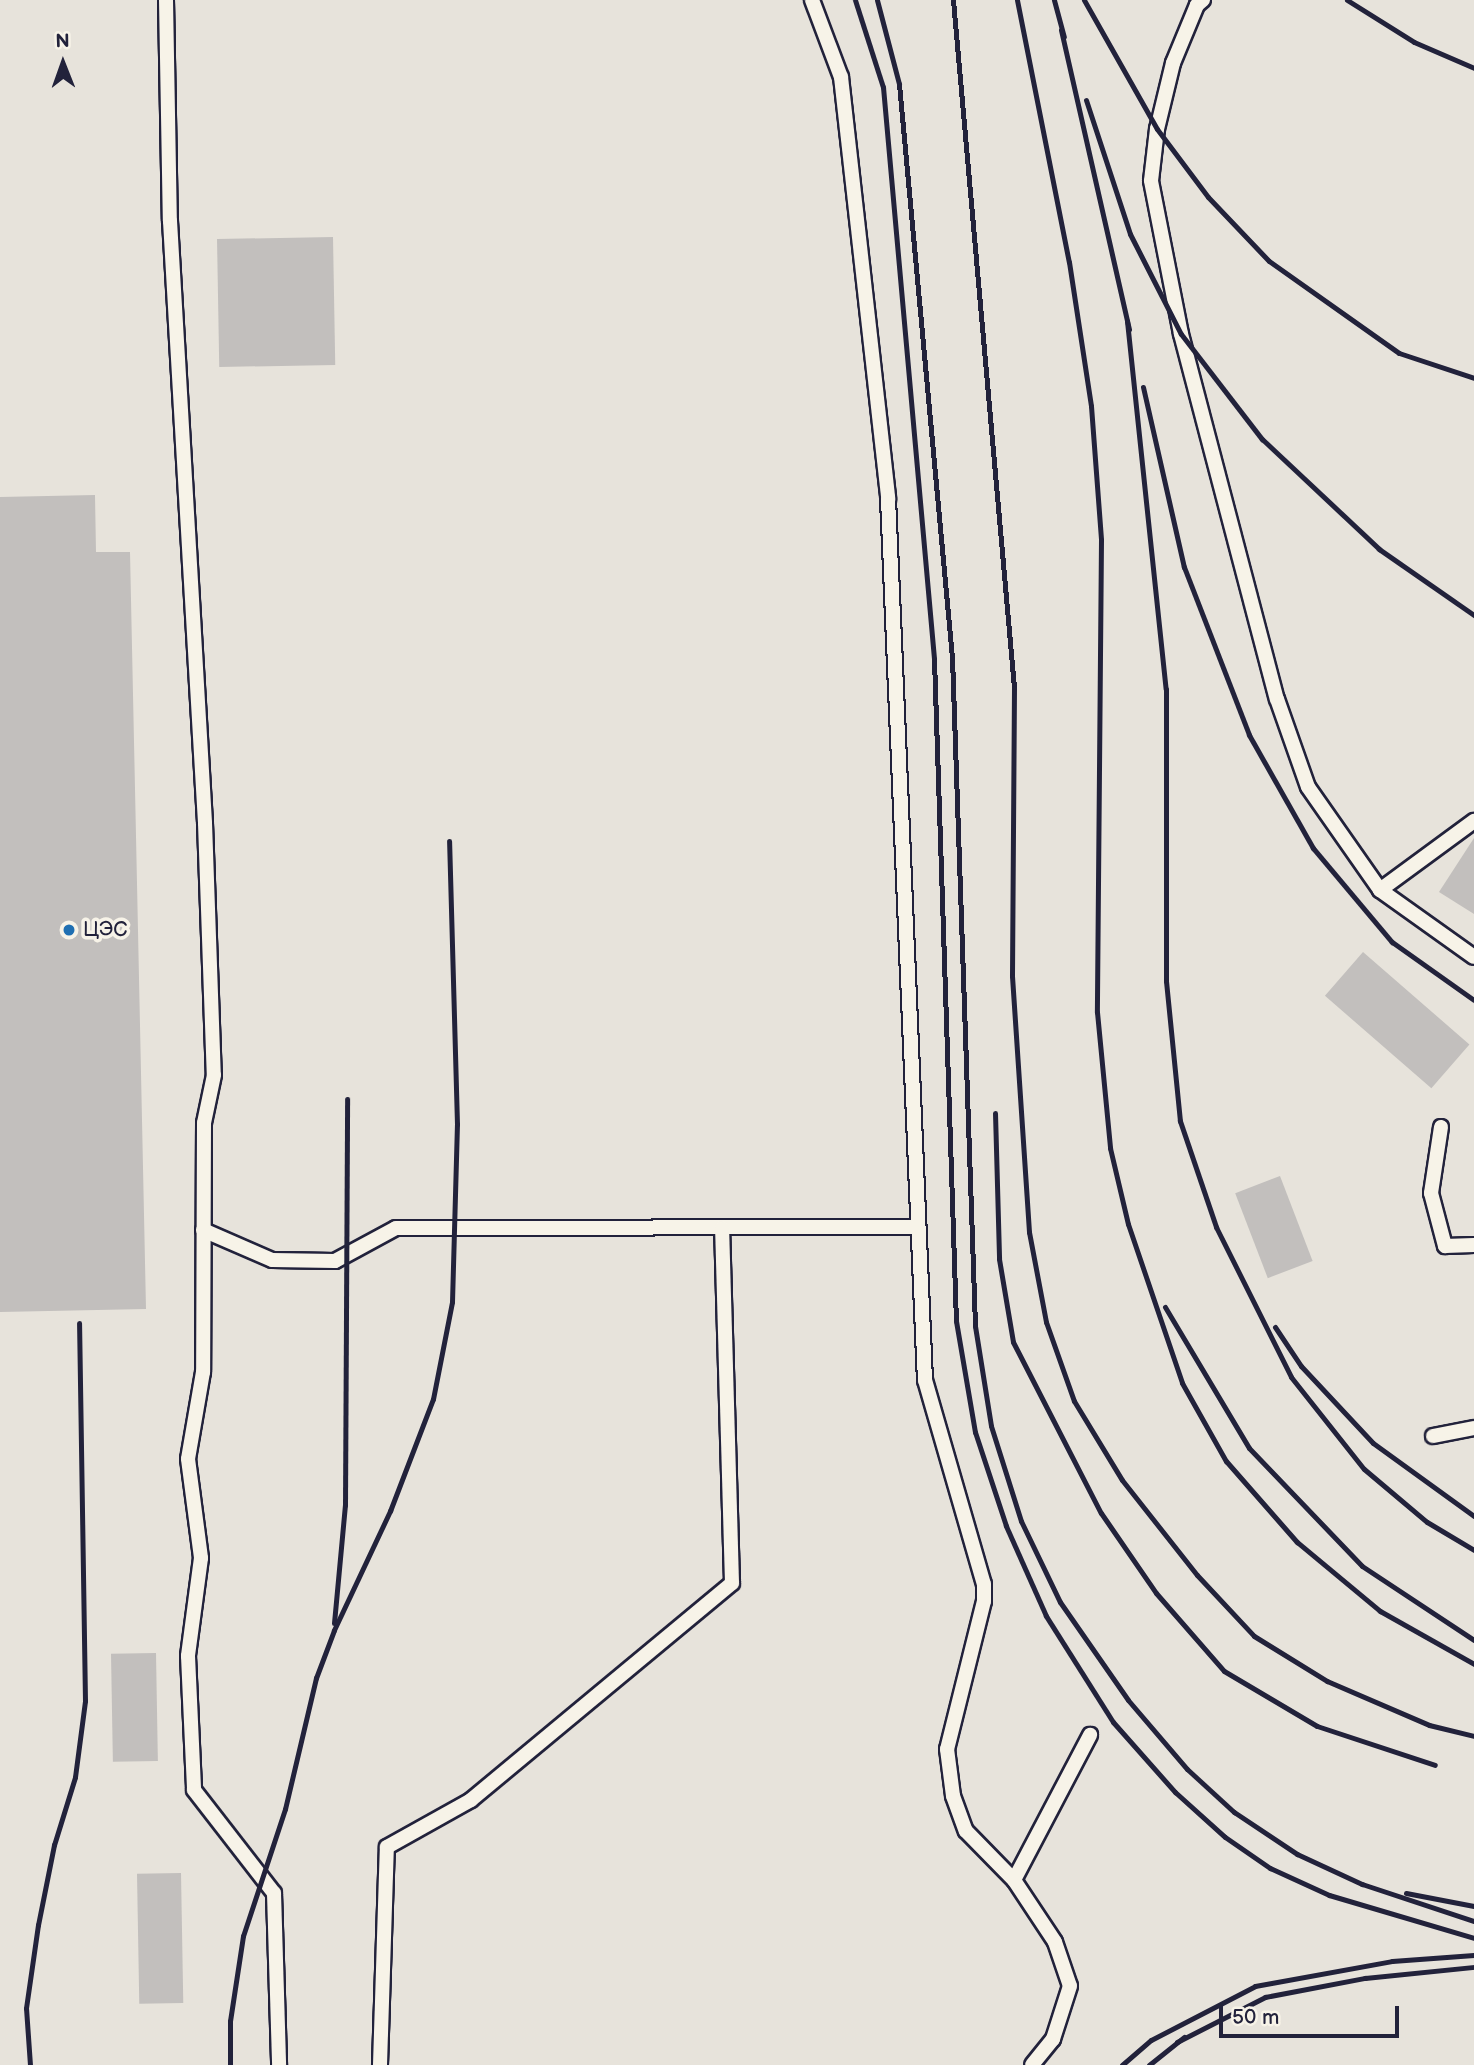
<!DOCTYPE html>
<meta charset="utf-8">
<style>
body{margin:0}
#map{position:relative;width:1474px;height:2065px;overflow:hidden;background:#f7f3e8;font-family:"Balsamiq Sans",sans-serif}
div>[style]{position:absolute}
.built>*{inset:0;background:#e7e3db;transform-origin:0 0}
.building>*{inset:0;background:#c2bfbd;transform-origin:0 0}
.roads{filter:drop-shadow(2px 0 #22223b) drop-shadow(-2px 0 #22223b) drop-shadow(0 2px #22223b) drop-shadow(0 -2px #22223b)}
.service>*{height:14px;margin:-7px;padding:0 7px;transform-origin:7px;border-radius:7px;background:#f7f3e8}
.rail>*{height:5px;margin:-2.5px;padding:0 2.5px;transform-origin:2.5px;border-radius:2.5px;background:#22223b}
.dots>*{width:19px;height:19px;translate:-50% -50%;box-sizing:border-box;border:4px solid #f7f3e8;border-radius:50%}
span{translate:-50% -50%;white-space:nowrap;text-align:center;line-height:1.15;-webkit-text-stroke:7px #f7f3e8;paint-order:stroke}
.poi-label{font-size:21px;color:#22223b}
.left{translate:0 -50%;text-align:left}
.north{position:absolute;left:28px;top:28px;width:70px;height:70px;-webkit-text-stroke:5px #f7f3e8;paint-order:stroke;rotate:359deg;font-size:19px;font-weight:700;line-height:28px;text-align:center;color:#22223b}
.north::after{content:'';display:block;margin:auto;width:24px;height:32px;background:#22223b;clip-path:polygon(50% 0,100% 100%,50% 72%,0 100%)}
.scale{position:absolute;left:1219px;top:2006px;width:180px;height:32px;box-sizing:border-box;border:4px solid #22223b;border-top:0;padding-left:9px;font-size:21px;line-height:24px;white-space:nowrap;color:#22223b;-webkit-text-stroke:5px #f7f3e8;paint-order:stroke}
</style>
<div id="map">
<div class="built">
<div style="left:0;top:0;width:1474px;height:2065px"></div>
</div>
<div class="building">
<div style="left:333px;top:237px;width:128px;height:116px;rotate:89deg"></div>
<div style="clip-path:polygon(95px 495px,96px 552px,130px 552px,146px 1309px,0 1312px,0 497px)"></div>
<div style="clip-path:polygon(1474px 838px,1474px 914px,1439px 892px)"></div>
<div style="left:1363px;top:952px;width:141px;height:58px;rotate:41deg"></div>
<div style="left:1280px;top:1176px;width:91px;height:48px;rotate:69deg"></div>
<div style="left:156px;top:1653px;width:108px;height:45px;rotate:89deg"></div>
<div style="left:181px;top:1873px;width:130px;height:44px;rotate:89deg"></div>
</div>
<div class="roads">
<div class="service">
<div style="left:166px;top:0;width:221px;rotate:89deg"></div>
<div style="left:170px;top:221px;width:603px;rotate:86.67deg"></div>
<div style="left:205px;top:823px;width:252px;rotate:88deg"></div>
<div style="left:214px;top:1075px;width:49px;rotate:101.8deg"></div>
<div style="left:204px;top:1123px;width:249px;rotate:90.2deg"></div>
<div style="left:203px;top:1372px;width:88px;rotate:99.8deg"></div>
<div style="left:188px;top:1459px;width:100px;rotate:82.5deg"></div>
<div style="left:201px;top:1558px;width:99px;rotate:97.6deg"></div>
<div style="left:188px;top:1656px;width:134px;rotate:87.4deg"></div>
<div style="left:194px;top:1790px;width:130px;rotate:52.2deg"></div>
<div style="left:274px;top:1893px;width:172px;rotate:88.3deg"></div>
<div style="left:812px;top:0;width:82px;rotate:69.4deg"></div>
<div style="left:841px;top:77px;width:424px;rotate:83.6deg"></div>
<div style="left:888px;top:498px;width:883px;rotate:87.6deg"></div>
<div style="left:925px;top:1380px;width:212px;rotate:73.9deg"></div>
<div style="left:984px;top:1584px;width:17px;rotate:90deg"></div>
<div style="left:984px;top:1601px;width:153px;rotate:104deg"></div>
<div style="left:947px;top:1749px;width:47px;rotate:82.7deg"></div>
<div style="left:953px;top:1796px;width:37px;rotate:70deg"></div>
<div style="left:966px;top:1831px;width:69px;rotate:45.6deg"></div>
<div style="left:1014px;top:1880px;width:74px;rotate:56.5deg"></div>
<div style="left:1055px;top:1942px;width:46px;rotate:71.2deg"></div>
<div style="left:1070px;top:1986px;width:56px;rotate:107.8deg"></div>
<div style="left:1053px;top:2039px;width:33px;rotate:129deg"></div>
<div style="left:1203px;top:0;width:8px;rotate:140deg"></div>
<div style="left:1197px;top:5px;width:63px;rotate:112.5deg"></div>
<div style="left:1173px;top:63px;width:68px;rotate:103.6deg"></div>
<div style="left:1157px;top:129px;width:52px;rotate:96.6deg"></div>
<div style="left:1151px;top:181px;width:156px;rotate:78.9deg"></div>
<div style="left:1181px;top:334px;width:377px;rotate:75.3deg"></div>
<div style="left:1277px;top:699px;width:93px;rotate:70.6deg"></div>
<div style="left:1308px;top:787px;width:126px;rotate:55deg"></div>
<div style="left:1380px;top:890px;width:115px;rotate:35.5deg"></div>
<div style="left:1380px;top:890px;width:117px;rotate:-36.3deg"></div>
<div style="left:1441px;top:1127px;width:67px;rotate:98.6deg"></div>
<div style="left:1431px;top:1193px;width:55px;rotate:75.2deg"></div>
<div style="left:1445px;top:1246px;width:29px;rotate:-2deg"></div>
<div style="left:203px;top:1230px;width:75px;rotate:23.5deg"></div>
<div style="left:272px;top:1260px;width:63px;rotate:0.9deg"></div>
<div style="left:335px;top:1261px;width:69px;rotate:-28.4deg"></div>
<div style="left:396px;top:1228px;width:522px;rotate:-0.11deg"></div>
<div style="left:1433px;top:1436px;width:42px;rotate:-11deg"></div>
<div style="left:1014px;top:1880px;width:164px;rotate:-62.3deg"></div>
<div style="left:380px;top:2065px;width:218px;rotate:-88.2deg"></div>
<div style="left:387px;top:1847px;width:96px;rotate:-29.2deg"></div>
<div style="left:471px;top:1800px;width:339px;rotate:-39.7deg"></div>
<div style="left:732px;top:1583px;width:355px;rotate:-91.6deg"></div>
</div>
</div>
<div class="rail">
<div style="left:855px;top:0;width:91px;rotate:72.2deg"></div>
<div style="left:883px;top:87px;width:574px;rotate:84.9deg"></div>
<div style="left:934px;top:659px;width:662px;rotate:88.1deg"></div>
<div style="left:956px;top:1321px;width:113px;rotate:80.3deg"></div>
<div style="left:975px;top:1432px;width:99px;rotate:71.7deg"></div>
<div style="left:1006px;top:1526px;width:98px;rotate:66deg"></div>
<div style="left:1046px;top:1616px;width:125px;rotate:57.7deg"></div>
<div style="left:1113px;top:1722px;width:94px;rotate:48.5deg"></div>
<div style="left:1175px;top:1792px;width:67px;rotate:42deg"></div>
<div style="left:1225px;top:1837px;width:55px;rotate:34.6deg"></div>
<div style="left:1270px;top:1868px;width:65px;rotate:24.6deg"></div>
<div style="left:1329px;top:1895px;width:151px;rotate:16.5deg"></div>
<div style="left:877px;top:0;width:87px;rotate:75.3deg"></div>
<div style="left:899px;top:84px;width:575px;rotate:84.72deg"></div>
<div style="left:952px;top:657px;width:669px;rotate:88.03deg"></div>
<div style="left:975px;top:1326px;width:101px;rotate:80.9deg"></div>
<div style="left:991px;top:1426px;width:100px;rotate:72.5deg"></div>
<div style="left:1021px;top:1521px;width:90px;rotate:64.3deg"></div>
<div style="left:1060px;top:1602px;width:119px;rotate:55.2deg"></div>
<div style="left:1128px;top:1700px;width:91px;rotate:49.5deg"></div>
<div style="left:1187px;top:1769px;width:64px;rotate:42.5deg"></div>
<div style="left:1234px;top:1812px;width:76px;rotate:33.7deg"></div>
<div style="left:1297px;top:1854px;width:72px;rotate:24.8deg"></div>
<div style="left:1362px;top:1884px;width:118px;rotate:18.3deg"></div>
<div style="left:953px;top:0;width:691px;rotate:84.93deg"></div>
<div style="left:1014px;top:688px;width:288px;rotate:90.4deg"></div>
<div style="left:1012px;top:976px;width:257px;rotate:86.2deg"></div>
<div style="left:1029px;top:1232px;width:92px;rotate:79.3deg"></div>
<div style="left:1046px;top:1322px;width:84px;rotate:70.5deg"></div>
<div style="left:1074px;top:1401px;width:92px;rotate:58.7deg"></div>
<div style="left:1122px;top:1480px;width:121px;rotate:51.7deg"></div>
<div style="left:1197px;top:1575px;width:83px;rotate:46.9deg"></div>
<div style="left:1254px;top:1636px;width:86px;rotate:31.7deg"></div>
<div style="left:1327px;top:1681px;width:111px;rotate:23.3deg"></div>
<div style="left:1429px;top:1725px;width:46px;rotate:13.7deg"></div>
<div style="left:1017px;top:0;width:267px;rotate:78.8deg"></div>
<div style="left:1069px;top:262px;width:146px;rotate:81.3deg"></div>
<div style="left:1091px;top:406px;width:134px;rotate:85.7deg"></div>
<div style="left:1101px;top:540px;width:472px;rotate:90.5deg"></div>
<div style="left:1097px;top:1012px;width:137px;rotate:84.5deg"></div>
<div style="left:1110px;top:1148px;width:78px;rotate:76.7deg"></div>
<div style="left:1128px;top:1224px;width:168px;rotate:71.2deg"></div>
<div style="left:1182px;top:1383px;width:90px;rotate:60.6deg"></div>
<div style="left:1226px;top:1461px;width:108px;rotate:48.8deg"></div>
<div style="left:1297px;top:1542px;width:108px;rotate:39.7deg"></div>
<div style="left:1380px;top:1611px;width:108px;rotate:29.4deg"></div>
<div style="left:1054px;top:0;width:38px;rotate:75deg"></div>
<div style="left:1084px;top:0;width:148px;rotate:60.5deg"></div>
<div style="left:1157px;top:129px;width:85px;rotate:53.1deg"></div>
<div style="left:1208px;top:197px;width:88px;rotate:46.4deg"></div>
<div style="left:1269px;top:261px;width:159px;rotate:35.3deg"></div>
<div style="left:1399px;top:353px;width:79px;rotate:18.4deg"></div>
<div style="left:1347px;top:0;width:79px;rotate:32.1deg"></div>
<div style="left:1414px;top:42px;width:65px;rotate:23.4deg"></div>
<div style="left:1061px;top:30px;width:307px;rotate:77.2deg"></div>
<div style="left:1086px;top:100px;width:141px;rotate:71.8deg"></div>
<div style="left:1130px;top:234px;width:112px;rotate:63deg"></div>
<div style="left:1181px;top:334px;width:133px;rotate:52.4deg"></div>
<div style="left:1262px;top:439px;width:161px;rotate:43.2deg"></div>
<div style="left:1379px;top:549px;width:116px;rotate:34.8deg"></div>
<div style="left:1127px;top:321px;width:370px;rotate:84deg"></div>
<div style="left:1166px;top:689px;width:292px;rotate:90deg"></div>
<div style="left:1166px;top:981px;width:141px;rotate:84.3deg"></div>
<div style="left:1180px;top:1121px;width:112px;rotate:71.2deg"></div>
<div style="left:1216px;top:1227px;width:168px;rotate:63.4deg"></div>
<div style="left:1291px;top:1377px;width:117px;rotate:51.6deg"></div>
<div style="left:1364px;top:1469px;width:82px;rotate:40.1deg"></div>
<div style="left:1427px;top:1522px;width:55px;rotate:30.8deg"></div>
<div style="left:1143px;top:387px;width:185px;rotate:77.2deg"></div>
<div style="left:1184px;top:567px;width:180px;rotate:68.8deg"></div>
<div style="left:1249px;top:735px;width:130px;rotate:60.5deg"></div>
<div style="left:1313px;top:848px;width:123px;rotate:50deg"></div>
<div style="left:1392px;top:942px;width:100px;rotate:35.3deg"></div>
<div style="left:995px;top:1113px;width:146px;rotate:88.4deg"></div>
<div style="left:999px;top:1259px;width:84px;rotate:80.4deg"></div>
<div style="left:1013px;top:1342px;width:192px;rotate:62.8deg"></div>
<div style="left:1101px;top:1513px;width:97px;rotate:55.5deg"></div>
<div style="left:1156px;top:1593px;width:103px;rotate:48.9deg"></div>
<div style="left:1224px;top:1671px;width:108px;rotate:30.6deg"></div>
<div style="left:1317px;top:1726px;width:124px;rotate:18.3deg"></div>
<div style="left:1165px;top:1307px;width:164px;rotate:59.2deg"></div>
<div style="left:1249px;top:1448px;width:163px;rotate:46.2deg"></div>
<div style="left:1362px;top:1566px;width:134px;rotate:33.5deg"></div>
<div style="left:1275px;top:1327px;width:47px;rotate:56.3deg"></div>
<div style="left:1301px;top:1366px;width:105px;rotate:46.9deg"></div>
<div style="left:1373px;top:1443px;width:125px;rotate:35.9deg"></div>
<div style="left:334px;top:1623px;width:119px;rotate:-84.7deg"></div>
<div style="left:345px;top:1505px;width:406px;rotate:-89.7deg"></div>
<div style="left:1406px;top:1893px;width:69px;rotate:10.8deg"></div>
<div style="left:1177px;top:2042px;width:99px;rotate:-27.1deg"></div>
<div style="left:1265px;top:1997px;width:102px;rotate:-10.8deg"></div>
<div style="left:1365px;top:1978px;width:110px;rotate:-5.8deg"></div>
<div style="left:30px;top:2065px;width:57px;rotate:-94deg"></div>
<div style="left:26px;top:2008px;width:84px;rotate:-81.8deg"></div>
<div style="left:38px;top:1925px;width:82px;rotate:-78.7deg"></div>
<div style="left:54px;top:1845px;width:71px;rotate:-72.8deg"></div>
<div style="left:75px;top:1777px;width:77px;rotate:-82.5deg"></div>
<div style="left:85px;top:1701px;width:378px;rotate:-90.9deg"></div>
<div style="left:230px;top:2065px;width:44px;rotate:-90deg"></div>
<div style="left:230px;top:2021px;width:86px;rotate:-81.3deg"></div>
<div style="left:243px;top:1936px;width:134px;rotate:-71.7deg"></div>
<div style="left:285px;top:1809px;width:135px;rotate:-76.7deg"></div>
<div style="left:316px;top:1678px;width:51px;rotate:-69.4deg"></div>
<div style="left:334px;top:1630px;width:132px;rotate:-64.8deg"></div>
<div style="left:390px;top:1511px;width:120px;rotate:-69deg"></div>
<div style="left:433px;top:1399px;width:99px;rotate:-78.9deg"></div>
<div style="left:452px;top:1302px;width:178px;rotate:-88.4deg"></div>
<div style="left:457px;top:1124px;width:283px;rotate:-91.6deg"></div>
<div style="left:1122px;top:2065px;width:38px;rotate:-41deg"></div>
<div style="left:1151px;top:2040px;width:117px;rotate:-27.4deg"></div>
<div style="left:1255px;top:1986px;width:139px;rotate:-10.3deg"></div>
<div style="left:1392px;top:1961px;width:82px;rotate:-4.2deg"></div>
<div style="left:1149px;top:2065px;width:45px;rotate:-38.7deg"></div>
</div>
<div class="dots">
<div style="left:69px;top:930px;background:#1f6fb2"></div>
</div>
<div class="poi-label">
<span class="left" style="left:83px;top:930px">ЦЭС</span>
</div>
<div class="north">N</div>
<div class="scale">50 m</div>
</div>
